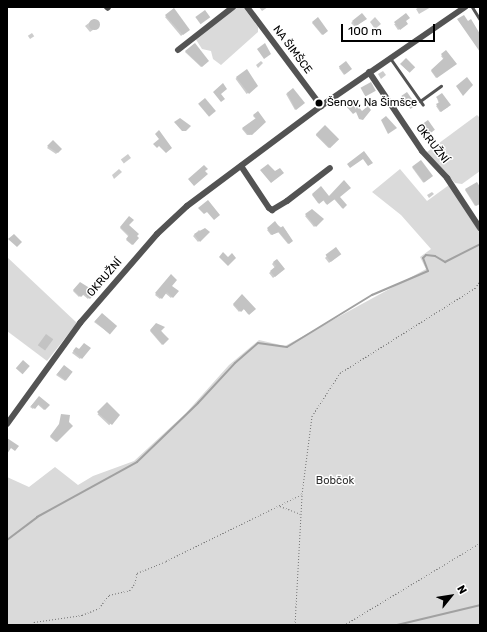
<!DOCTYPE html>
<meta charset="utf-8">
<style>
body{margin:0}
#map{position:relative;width:487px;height:632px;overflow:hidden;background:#fff;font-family:Rubik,sans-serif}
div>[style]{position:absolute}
.green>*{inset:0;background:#dadada}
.shadow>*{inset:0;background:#0003;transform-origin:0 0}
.stream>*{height:2px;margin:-1px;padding:0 1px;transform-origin:1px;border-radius:1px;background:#a1a1a1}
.building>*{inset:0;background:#c3c3c3;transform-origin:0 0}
.round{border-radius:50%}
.path>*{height:1px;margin-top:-0.5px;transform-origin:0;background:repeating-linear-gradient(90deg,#757575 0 1px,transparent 0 3px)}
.service>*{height:3px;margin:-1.5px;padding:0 1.5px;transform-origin:1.5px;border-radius:1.5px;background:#535353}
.minor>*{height:6px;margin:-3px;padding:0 3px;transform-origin:3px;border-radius:3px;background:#535353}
.dots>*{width:11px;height:11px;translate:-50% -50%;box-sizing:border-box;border:2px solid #fff;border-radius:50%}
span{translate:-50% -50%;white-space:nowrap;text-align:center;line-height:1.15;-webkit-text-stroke:3px #fff;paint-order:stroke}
.street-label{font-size:11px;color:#000}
.poi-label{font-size:11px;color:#000}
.left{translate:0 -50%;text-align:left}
.park-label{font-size:11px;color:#313131}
.frame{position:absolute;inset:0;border:8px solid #000;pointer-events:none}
.north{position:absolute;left:431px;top:576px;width:40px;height:40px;-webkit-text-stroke:3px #fff;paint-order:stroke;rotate:60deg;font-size:11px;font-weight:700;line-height:16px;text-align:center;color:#000}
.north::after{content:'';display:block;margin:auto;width:14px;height:18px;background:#000;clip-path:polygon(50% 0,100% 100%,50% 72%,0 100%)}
.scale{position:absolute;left:341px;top:24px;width:94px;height:18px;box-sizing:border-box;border:2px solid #000;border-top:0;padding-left:5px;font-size:12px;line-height:14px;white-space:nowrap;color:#000;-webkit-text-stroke:3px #fff;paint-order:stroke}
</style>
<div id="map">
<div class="green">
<div style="clip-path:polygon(236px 7px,243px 7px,258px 27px,258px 32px,221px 65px,213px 59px,211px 51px,202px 49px,195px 38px)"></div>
<div style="clip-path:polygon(477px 115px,480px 118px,480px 171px,462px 184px,455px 183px,427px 152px)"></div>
<div style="clip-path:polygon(400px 169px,427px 201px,449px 185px,480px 233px,480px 625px,7px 625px,7px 477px,29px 487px,55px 467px,78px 485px,93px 476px,134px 461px,186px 413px,229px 365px,259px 340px,285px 346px,426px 269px,420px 257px,431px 249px,401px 215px,372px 192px)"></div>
<div style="clip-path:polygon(7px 257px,77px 323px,47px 361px,7px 331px)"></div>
</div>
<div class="shadow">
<div style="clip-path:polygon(259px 7px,268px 7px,262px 11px)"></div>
<div style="clip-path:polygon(431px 7px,419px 14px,416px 9px,419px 7px)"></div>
<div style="clip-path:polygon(173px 10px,188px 30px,181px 36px,165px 17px)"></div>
<div style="clip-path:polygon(362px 14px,366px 19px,355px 27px,351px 23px)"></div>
<div style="clip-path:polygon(375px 17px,381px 24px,375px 29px,370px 22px)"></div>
<div style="clip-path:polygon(94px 19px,100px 25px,90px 32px,85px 26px)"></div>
<div style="clip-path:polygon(318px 19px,327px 31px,322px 35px,312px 23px)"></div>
<div style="clip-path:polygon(405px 21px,406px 25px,398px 30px,394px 24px)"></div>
<div style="left:32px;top:33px;width:4px;height:5px;rotate:56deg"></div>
<div style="clip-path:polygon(194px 44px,208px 61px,201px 67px,185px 52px)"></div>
<div style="clip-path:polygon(446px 52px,455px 64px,436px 78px,431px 71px,444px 60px,441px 56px)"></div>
<div style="clip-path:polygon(406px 60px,413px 67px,408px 71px,400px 64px)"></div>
<div style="clip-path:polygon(261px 61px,263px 63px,258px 68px,256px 65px)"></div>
<div style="clip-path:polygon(346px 63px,351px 69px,344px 75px,339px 68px)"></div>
<div style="left:246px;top:71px;width:19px;height:13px;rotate:54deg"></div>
<div style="clip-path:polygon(383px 71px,386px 75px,381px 79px,378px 74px)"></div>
<div style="clip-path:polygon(293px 89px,304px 103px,295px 110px,286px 94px)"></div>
<div style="clip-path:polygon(437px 98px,448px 107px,440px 112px,436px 106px,439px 104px)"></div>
<div style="clip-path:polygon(258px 112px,265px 122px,250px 135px,247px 135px,242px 129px,256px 119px,253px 116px)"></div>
<div style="clip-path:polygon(428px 121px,433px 131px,426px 136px,420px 127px)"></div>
<div style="left:325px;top:126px;width:18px;height:13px;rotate:45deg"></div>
<div style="clip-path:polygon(53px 141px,61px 149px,56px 154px,47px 148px)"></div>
<div style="left:128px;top:154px;width:5px;height:9px;rotate:53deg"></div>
<div style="left:421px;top:161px;width:19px;height:11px;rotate:54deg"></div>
<div style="clip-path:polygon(119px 169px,122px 172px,114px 179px,112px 175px)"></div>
<div style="clip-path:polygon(321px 188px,329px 197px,339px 197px,346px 205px,342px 208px,334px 199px,326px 204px,323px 200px,318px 203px,312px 195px)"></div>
<div style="clip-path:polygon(480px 189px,480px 202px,475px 206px,465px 190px)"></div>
<div style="clip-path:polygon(432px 192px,434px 194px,429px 198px,427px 195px)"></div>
<div style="clip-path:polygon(312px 210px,323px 219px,314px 227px,305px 216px)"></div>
<div style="clip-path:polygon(129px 218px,128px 225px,138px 238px,132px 245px,126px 240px,129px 237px,120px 228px)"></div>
<div style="clip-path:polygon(275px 223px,286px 231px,292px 241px,288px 244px,278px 232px,271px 235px,267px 230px)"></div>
<div style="clip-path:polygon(199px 230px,202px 233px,208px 232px,198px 242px,193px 236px)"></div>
<div style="clip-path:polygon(327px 256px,338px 256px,329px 263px,325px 258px)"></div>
<div style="clip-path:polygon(276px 260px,284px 269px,273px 278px,269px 273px,275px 268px,272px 264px)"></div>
<div style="clip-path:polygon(171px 276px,171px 286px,177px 291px,171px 298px,165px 293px,160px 299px,155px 295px)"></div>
<div style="clip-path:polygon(80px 283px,94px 292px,88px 299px,82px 294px,79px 297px,73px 291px)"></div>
<div style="clip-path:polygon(242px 296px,254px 309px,248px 314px,243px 308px,239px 312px,233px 305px)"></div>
<div style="clip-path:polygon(102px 314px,116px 326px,109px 333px,94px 322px)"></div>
<div style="clip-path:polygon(156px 324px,167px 339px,162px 345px,150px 331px)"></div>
<div style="clip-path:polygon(76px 348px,79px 351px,89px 348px,80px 359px,72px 353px)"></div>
<div style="clip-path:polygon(64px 366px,72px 372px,65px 381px,56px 375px)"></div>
<div style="clip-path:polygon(39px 397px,48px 405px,44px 410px,37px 404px,33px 409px,30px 407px)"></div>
<div style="left:107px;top:404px;width:16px;height:14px;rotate:43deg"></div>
<div style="clip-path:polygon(67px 422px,72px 426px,56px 442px,50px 437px,59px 426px)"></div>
</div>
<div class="stream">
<div style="left:7px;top:540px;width:38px;rotate:-37deg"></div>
<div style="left:37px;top:517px;width:114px;rotate:-28.8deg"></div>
<div style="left:137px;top:462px;width:85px;rotate:-44deg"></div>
<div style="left:198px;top:403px;width:54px;rotate:-47.2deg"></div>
<div style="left:235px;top:363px;width:30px;rotate:-41deg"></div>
<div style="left:258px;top:343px;width:29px;rotate:8deg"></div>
<div style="left:287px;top:347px;width:100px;rotate:-31.5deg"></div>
<div style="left:372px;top:295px;width:61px;rotate:-23.2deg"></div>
<div style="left:428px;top:271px;width:14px;rotate:-111deg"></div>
<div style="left:423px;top:258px;width:4px;rotate:-45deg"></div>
<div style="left:426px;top:255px;width:9px;rotate:6deg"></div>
<div style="left:435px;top:256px;width:12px;rotate:31deg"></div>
<div style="left:445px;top:262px;width:39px;rotate:-27deg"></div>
<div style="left:397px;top:625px;width:85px;rotate:-13.5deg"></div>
</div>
<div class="building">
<div style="clip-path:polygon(174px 8px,190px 30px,183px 35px,165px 15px)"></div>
<div style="left:205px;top:10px;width:9px;height:12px;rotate:54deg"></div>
<div style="clip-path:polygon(362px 13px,367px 19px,356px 26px,352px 21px)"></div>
<div style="clip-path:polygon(406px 13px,410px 18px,406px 21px,408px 24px,400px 30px,394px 22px)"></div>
<div style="clip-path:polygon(464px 15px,468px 21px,471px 19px,480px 34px,480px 52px,457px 19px)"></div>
<div style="clip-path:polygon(318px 17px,328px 31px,323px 35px,312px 22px)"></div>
<div class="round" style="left:88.5px;top:18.5px;width:11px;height:11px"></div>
<div style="clip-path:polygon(195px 43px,209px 61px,202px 67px,185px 51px)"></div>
<div style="clip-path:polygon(265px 43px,271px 54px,264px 59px,257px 49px)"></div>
<div style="clip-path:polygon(446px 50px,457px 64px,437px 78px,431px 70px,444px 58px,441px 54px)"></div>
<div style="left:406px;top:58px;width:13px;height:8px;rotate:45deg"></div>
<div style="left:346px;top:61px;width:10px;height:9px;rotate:53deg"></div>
<div style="clip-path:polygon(247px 69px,258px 86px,249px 94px,236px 77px)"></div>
<div style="clip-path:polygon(467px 77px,473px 85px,463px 96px,456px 86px)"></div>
<div style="left:371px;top:82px;width:10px;height:12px;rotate:61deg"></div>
<div style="clip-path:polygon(223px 83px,227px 89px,221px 94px,225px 99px,221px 102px,213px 92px)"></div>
<div style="clip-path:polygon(293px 88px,305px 103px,296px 110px,287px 93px)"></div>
<div style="left:407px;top:92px;width:16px;height:7px;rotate:55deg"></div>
<div style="clip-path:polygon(442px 93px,451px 105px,441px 112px,436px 104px,440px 102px,436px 97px)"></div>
<div style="left:205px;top:98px;width:17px;height:9px;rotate:50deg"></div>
<div style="clip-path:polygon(353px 100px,362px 111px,368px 106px,371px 110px,363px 120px,359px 119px,356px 112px,353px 114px,346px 106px)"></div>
<div style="clip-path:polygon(258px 111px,266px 122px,252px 135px,248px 134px,242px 128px,256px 118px,253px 115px)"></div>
<div style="clip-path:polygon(386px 116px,397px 128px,388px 134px,381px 120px)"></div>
<div style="clip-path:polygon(180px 118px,191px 126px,186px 131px,182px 131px,174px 122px)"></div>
<div style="left:428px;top:120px;width:12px;height:9px;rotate:55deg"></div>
<div style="left:325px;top:125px;width:20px;height:13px;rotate:45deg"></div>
<div style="clip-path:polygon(159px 130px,172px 148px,166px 153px,159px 146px,157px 148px,153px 144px,159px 139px,155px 134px)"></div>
<div style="clip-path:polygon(53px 140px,62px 149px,58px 153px,47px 146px)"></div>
<div style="clip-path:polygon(364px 151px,373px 163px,368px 166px,363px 159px,350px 168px,347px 164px)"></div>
<div style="left:421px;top:160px;width:20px;height:11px;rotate:53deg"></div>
<div style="clip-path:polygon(268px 164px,275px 171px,280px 168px,284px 173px,271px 183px,260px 170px)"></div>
<div style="clip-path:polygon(204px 165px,208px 169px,205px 171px,208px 174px,194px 186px,188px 179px)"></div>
<div style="clip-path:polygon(344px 180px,351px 188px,340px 197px,347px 205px,343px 209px,335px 199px,327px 205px,324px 200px,319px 204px,312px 194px,321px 186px,329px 196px)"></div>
<div style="clip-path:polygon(477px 182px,480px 187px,480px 204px,476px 206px,465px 189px)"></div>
<div style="clip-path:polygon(208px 200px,220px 215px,214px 220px,207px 212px,204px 214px,198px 208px)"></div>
<div style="clip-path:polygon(312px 209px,324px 219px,316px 227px,305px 214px)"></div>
<div style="clip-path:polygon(129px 216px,134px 220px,129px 225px,139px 234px,137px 236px,139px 238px,133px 245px,126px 239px,129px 235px,120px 227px)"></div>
<div style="clip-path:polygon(275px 221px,280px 228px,283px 226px,293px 241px,289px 244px,279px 232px,272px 235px,267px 228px)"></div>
<div style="clip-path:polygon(205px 228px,210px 232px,200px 242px,194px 234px)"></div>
<div style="clip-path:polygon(14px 234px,22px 242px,17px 247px,8px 239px)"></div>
<div style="left:336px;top:247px;width:9px;height:13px;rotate:54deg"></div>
<div style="clip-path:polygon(223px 252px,228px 257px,232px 253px,236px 258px,228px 266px,219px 257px)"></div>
<div style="clip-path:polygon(277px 259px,285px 269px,275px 277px,270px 271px,276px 266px,273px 262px)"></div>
<div style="clip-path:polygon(171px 274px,177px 280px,172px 286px,179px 291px,173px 298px,167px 292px,162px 299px,155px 293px)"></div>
<div style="clip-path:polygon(80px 282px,96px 292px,90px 299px,84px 294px,81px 297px,73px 290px)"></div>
<div style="clip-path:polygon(242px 294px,256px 309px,249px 315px,244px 309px,241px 312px,233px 304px)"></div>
<div style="left:102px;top:313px;width:20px;height:11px;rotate:41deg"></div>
<div style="clip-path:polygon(156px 323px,165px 327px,161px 331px,169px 339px,163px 345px,150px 330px)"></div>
<div style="left:46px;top:334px;width:9px;height:14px;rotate:36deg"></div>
<div style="clip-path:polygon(84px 343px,91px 348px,82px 359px,73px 351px,76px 347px,79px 349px)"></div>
<div style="left:23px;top:360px;width:9px;height:11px;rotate:41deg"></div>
<div style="left:64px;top:365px;width:11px;height:11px;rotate:38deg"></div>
<div style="clip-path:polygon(39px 396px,50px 405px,45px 410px,39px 404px,35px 409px,31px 406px)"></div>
<div style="clip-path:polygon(107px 402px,120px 415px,112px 425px,97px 412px)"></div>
<div style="clip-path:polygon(61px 414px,70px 415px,69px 422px,73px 426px,57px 442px,50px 436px,59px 424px)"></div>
<div style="clip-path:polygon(7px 438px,19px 446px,15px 451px,11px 448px,7px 454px)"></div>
</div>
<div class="path">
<div style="left:280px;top:506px;width:22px;rotate:21deg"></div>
<div style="left:34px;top:625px;width:3px;rotate:-90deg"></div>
<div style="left:34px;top:622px;width:49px;rotate:-8.3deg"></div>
<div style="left:82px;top:615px;width:18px;rotate:-22deg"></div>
<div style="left:99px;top:608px;width:16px;rotate:-52deg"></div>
<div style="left:109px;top:595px;width:22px;rotate:-13deg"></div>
<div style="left:130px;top:590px;width:9px;rotate:-54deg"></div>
<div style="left:135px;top:583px;width:10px;rotate:-79deg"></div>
<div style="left:137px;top:573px;width:31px;rotate:-22deg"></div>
<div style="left:166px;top:561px;width:152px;rotate:-26.2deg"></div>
<div style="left:295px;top:625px;width:131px;rotate:-86.9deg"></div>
<div style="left:302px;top:494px;width:79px;rotate:-82.7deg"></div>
<div style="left:312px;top:416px;width:51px;rotate:-56.9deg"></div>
<div style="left:340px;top:373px;width:160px;rotate:-32.2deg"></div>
<div style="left:475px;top:288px;width:9px;rotate:-54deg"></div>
<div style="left:344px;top:625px;width:159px;rotate:-31.1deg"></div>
</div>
<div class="service">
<div style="left:472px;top:7px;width:15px;rotate:58deg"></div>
<div style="left:390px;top:58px;width:57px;rotate:54.9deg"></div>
<div style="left:420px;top:101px;width:26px;rotate:-36deg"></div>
</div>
<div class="minor">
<div style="left:107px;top:7px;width:1px;rotate:45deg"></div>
<div style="left:247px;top:7px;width:124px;rotate:53.2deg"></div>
<div style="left:178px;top:50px;width:70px;rotate:-38deg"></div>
<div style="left:369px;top:72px;width:95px;rotate:56.1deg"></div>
<div style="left:422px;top:151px;width:37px;rotate:47deg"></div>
<div style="left:447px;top:178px;width:60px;rotate:56.6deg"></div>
<div style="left:241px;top:166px;width:50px;rotate:56.3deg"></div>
<div style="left:269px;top:208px;width:4px;rotate:34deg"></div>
<div style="left:272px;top:210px;width:17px;rotate:-31deg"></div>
<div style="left:287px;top:201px;width:54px;rotate:-37.5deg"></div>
<div style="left:7px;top:424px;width:125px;rotate:-54.1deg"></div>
<div style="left:80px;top:323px;width:118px;rotate:-49.1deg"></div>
<div style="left:157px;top:234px;width:41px;rotate:-43deg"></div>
<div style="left:187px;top:206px;width:167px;rotate:-36.7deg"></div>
<div style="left:321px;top:106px;width:175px;rotate:-34.5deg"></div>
</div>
<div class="dots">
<div style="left:319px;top:103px;background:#000"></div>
</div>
<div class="street-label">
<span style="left:292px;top:50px;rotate:53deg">NA ŠIMŠCE</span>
<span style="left:432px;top:144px;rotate:52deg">OKRUŽNÍ</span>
<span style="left:105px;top:278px;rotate:-49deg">OKRUŽNÍ</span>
</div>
<div class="poi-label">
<span class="left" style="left:327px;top:103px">Šenov, Na Šimšce</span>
</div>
<div class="park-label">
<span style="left:335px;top:481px">Bobčok</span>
</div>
<div class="frame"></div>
<div class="north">N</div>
<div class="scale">100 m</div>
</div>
